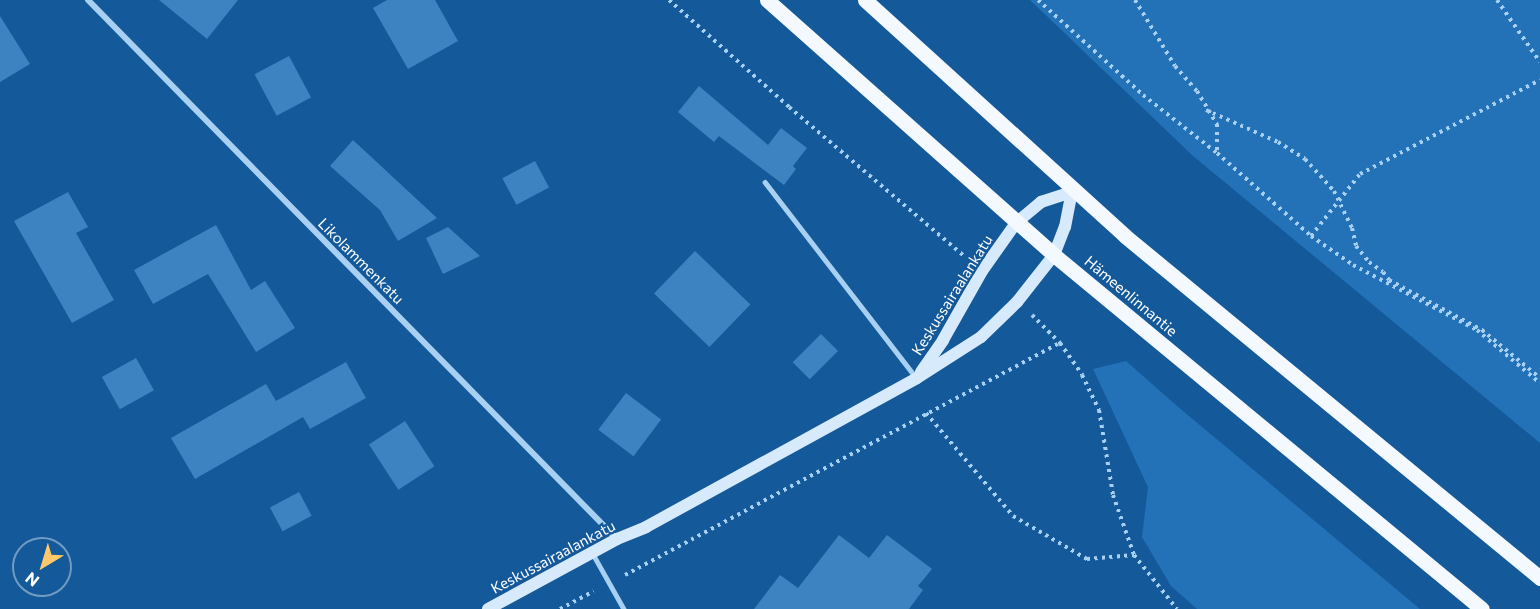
<!DOCTYPE html>
<meta charset="utf-8">
<style>
body{margin:0}
#map{position:relative;width:1540px;height:609px;overflow:hidden;background:#14599a;font-family:Commissioner,sans-serif}
div>[style]{position:absolute}
.green>*{inset:0;background:#2372b7}
.building>*{inset:0;background:#3d83c1;transform-origin:0 0}
.path>*{height:4px;margin-top:-2px;transform-origin:0;background:repeating-linear-gradient(90deg,#a8d0f3 0 3px,transparent 0 7.5px)}
.lane>*{height:4.5px;margin:-2.25px;padding:0 2.25px;transform-origin:2.25px;border-radius:2.25px;background:#a8d0f3}
.street>*{height:6px;margin:-3px;padding:0 3px;transform-origin:3px;border-radius:3px;background:#a8d0f3}
.secondary>*{height:12px;margin:-6px;padding:0 6px;transform-origin:6px;border-radius:6px;background:#d7eafc}
.primary>*{height:15px;margin:-7.5px;padding:0 7.5px;transform-origin:7.5px;border-radius:7.5px;background:#f4f9ff}
span{translate:-50% -50%;white-space:nowrap;text-align:center;line-height:1.15;-webkit-text-stroke:4.5px #14599a;paint-order:stroke}
.street-label{font-size:15px;color:#fff}
.north{position:absolute;left:12px;top:537px;width:60px;height:60px;box-sizing:border-box;background:#14599a;border:2px solid #729bc2;border-radius:50%;rotate:218deg;font-size:16px;font-weight:700;line-height:24px;text-align:center;color:#fff}
.north::after{content:'';display:block;margin:auto;width:21px;height:27px;background:#ffc86a;clip-path:polygon(50% 0,100% 100%,50% 72%,0 100%)}
</style>
<div id="map">
<div class="green">
<div style="clip-path:polygon(1030px 0,1540px 0,1540px 443px,1193px 156px)"></div>
<div style="clip-path:polygon(1126px 361px,1177px 406px,1420px 609px,1197px 609px,1171px 586px,1142px 537px,1148px 487px,1093px 369px)"></div>
</div>
<div class="building">
<div style="clip-path:polygon(159px 0,238px 0,207px 39px)"></div>
<div style="clip-path:polygon(387px 0,435px 0,458px 41px,408px 69px,373px 8px)"></div>
<div style="clip-path:polygon(0 16px,30px 64px,0 82px)"></div>
<div style="left:289px;top:56px;width:47px;height:39px;rotate:62deg"></div>
<div style="clip-path:polygon(699px 86px,768px 145px,781px 128px,807px 148px,793px 166px,796px 169px,784px 185px,719px 136px,714px 142px,678px 112px)"></div>
<div style="clip-path:polygon(353px 140px,437px 218px,398px 241px,380px 210px,330px 166px)"></div>
<div style="left:535px;top:161px;width:30px;height:37px;rotate:62deg"></div>
<div style="clip-path:polygon(68px 192px,88px 227px,76px 233px,114px 300px,72px 323px,14px 221px)"></div>
<div style="clip-path:polygon(216px 225px,251px 290px,265px 281px,295px 328px,256px 352px,208px 274px,153px 304px,134px 270px)"></div>
<div style="clip-path:polygon(448px 227px,480px 256px,443px 274px,426px 238px)"></div>
<div style="left:695px;top:251px;width:77px;height:59px;rotate:44deg"></div>
<div style="left:821px;top:334px;width:24px;height:40px;rotate:45deg"></div>
<div style="left:136px;top:358px;width:37px;height:39px;rotate:61deg"></div>
<div style="clip-path:polygon(346px 362px,366px 398px,310px 429px,303px 417px,195px 479px,171px 438px,266px 384px,276px 401px)"></div>
<div style="left:626px;top:393px;width:44px;height:46px;rotate:37deg"></div>
<div style="left:405px;top:421px;width:54px;height:43px;rotate:57deg"></div>
<div style="left:299px;top:492px;width:27px;height:33px;rotate:62deg"></div>
<div style="clip-path:polygon(839px 535px,869px 558px,887px 535px,932px 569px,918px 586px,923px 590px,909px 609px,754px 609px,780px 575px,798px 588px)"></div>
</div>
<div class="path">
<div style="left:669px;top:0;width:161px;rotate:41.7deg"></div>
<div style="left:789px;top:107px;width:231px;rotate:40.4deg"></div>
<div style="left:1038px;top:0;width:142px;rotate:42.1deg"></div>
<div style="left:1143px;top:95px;width:94px;rotate:38.1deg"></div>
<div style="left:1217px;top:153px;width:125px;rotate:41.4deg"></div>
<div style="left:1311px;top:236px;width:51px;rotate:34.6deg"></div>
<div style="left:1353px;top:265px;width:140px;rotate:27.7deg"></div>
<div style="left:1477px;top:330px;width:82px;rotate:40.1deg"></div>
<div style="left:1135px;top:0;width:77px;rotate:58.8deg"></div>
<div style="left:1175px;top:66px;width:33px;rotate:49deg"></div>
<div style="left:1197px;top:91px;width:39px;rotate:59deg"></div>
<div style="left:1217px;top:124px;width:28px;rotate:90deg"></div>
<div style="left:1497px;top:0;width:75px;rotate:55.3deg"></div>
<div style="left:1206px;top:110px;width:79px;rotate:24deg"></div>
<div style="left:1278px;top:142px;width:32px;rotate:32deg"></div>
<div style="left:1305px;top:159px;width:43px;rotate:47.8deg"></div>
<div style="left:1334px;top:191px;width:41px;rotate:64.1deg"></div>
<div style="left:1352px;top:228px;width:18px;rotate:77deg"></div>
<div style="left:1356px;top:246px;width:21px;rotate:51deg"></div>
<div style="left:1369px;top:262px;width:17px;rotate:36deg"></div>
<div style="left:1383px;top:272px;width:10px;rotate:53deg"></div>
<div style="left:1389px;top:280px;width:106px;rotate:28.3deg"></div>
<div style="left:1482px;top:330px;width:75px;rotate:39.6deg"></div>
<div style="left:1311px;top:236px;width:79px;rotate:-51.7deg"></div>
<div style="left:1360px;top:174px;width:203px;rotate:-27.6deg"></div>
<div style="left:1032px;top:315px;width:40px;rotate:45deg"></div>
<div style="left:1060px;top:343px;width:39px;rotate:55deg"></div>
<div style="left:1082px;top:375px;width:39px;rotate:64deg"></div>
<div style="left:1099px;top:410px;width:86px;rotate:80.6deg"></div>
<div style="left:1113px;top:495px;width:64px;rotate:70.7deg"></div>
<div style="left:1134px;top:555px;width:69px;rotate:51.5deg"></div>
<div style="left:926px;top:413px;width:135px;rotate:49.8deg"></div>
<div style="left:1013px;top:516px;width:86px;rotate:30.2deg"></div>
<div style="left:1087px;top:559px;width:47px;rotate:-4.9deg"></div>
<div style="left:625px;top:575px;width:493px;rotate:-28.1deg"></div>
<div style="left:560px;top:609px;width:38px;rotate:-28deg"></div>
</div>
<div class="lane">
<div style="left:765px;top:182px;width:245px;rotate:52.3deg"></div>
<div style="left:593px;top:554px;width:63px;rotate:60.6deg"></div>
</div>
<div class="street">
<div style="left:88px;top:0;width:755px;rotate:45.54deg"></div>
</div>
<div class="secondary">
<div style="left:921px;top:372px;width:39px;rotate:-55deg"></div>
<div style="left:943px;top:340px;width:79px;rotate:-60.5deg"></div>
<div style="left:982px;top:271px;width:59px;rotate:-54.7deg"></div>
<div style="left:1016px;top:223px;width:33px;rotate:-40deg"></div>
<div style="left:1041px;top:202px;width:33px;rotate:-18deg"></div>
<div style="left:488px;top:609px;width:147px;rotate:-28.5deg"></div>
<div style="left:617px;top:539px;width:31px;rotate:-22deg"></div>
<div style="left:646px;top:527px;width:309px;rotate:-28.8deg"></div>
<div style="left:917px;top:378px;width:76px;rotate:-32.6deg"></div>
<div style="left:981px;top:337px;width:50px;rotate:-44.2deg"></div>
<div style="left:1017px;top:302px;width:60px;rotate:-51.8deg"></div>
<div style="left:1054px;top:255px;width:30px;rotate:-69deg"></div>
<div style="left:1065px;top:227px;width:36px;rotate:-79deg"></div>
</div>
<div class="primary">
<div style="left:767px;top:0;width:384px;rotate:41.6deg"></div>
<div style="left:1054px;top:255px;width:555px;rotate:39.59deg"></div>
<div style="left:865px;top:0;width:351px;rotate:42.2deg"></div>
<div style="left:1125px;top:236px;width:538px;rotate:39.49deg"></div>
</div>
<div class="street-label">
<span style="left:361px;top:261px;rotate:45deg">Likolammenkatu</span>
<span style="left:952px;top:295px;rotate:-58deg">Keskussairaalankatu</span>
<span style="left:1131px;top:296px;rotate:40deg">Hämeenlinnantie</span>
<span style="left:553px;top:557px;rotate:-28deg">Keskussairaalankatu</span>
</div>
<div class="north">N</div>
</div>
